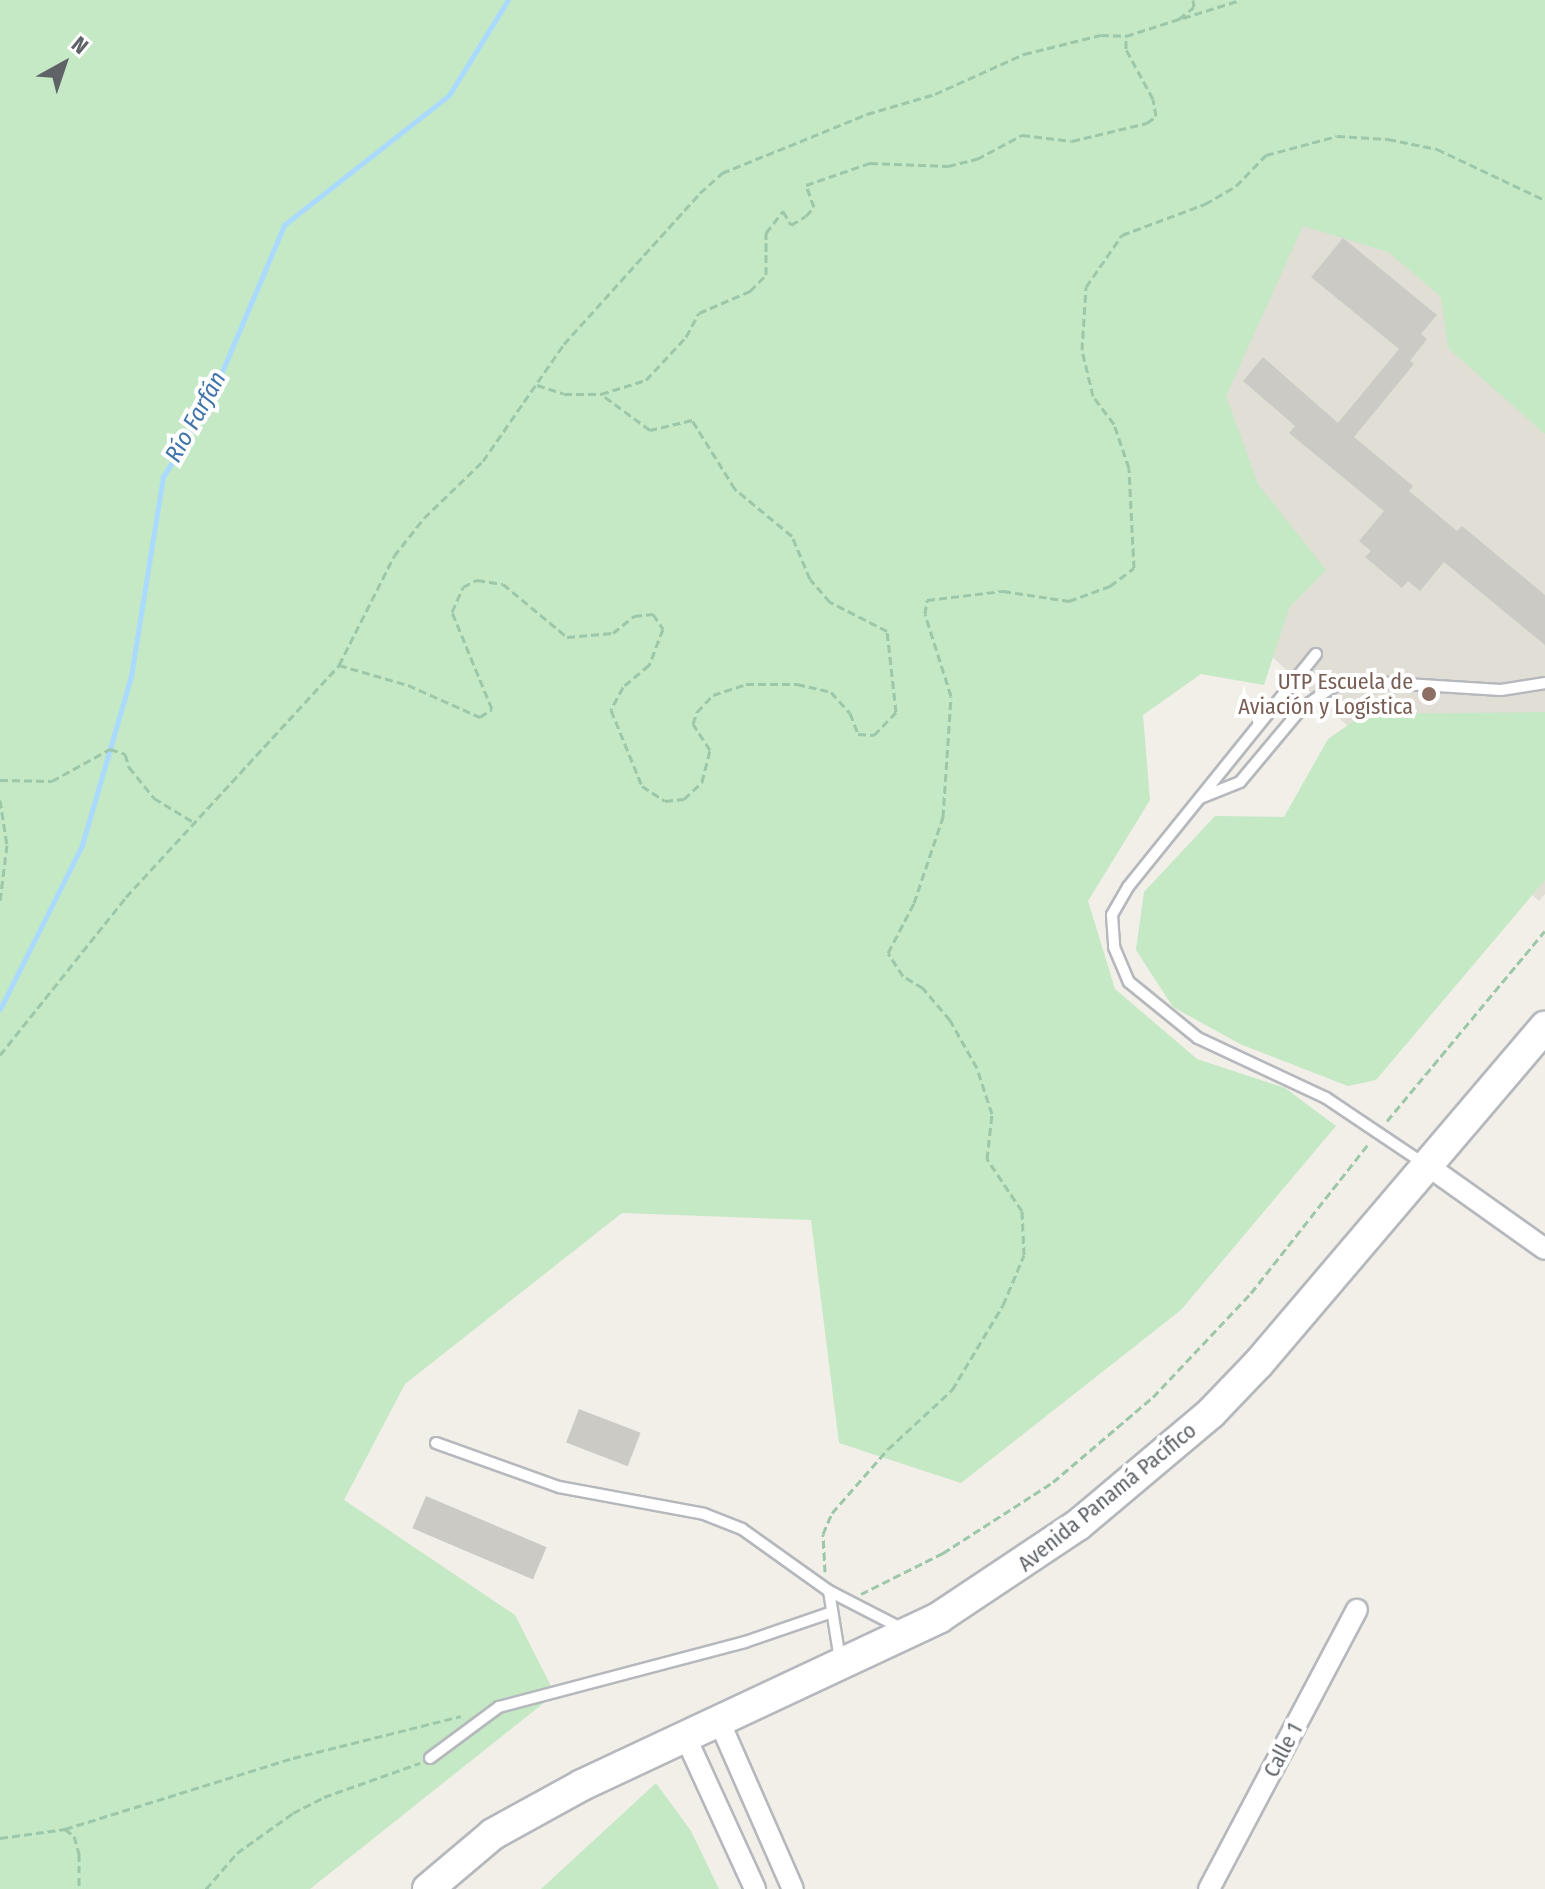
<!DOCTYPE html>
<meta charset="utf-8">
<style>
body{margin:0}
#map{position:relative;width:1545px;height:1889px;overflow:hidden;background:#f1efe8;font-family:"Fira Sans Condensed",sans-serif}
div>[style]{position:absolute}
.education>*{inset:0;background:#e1ded6}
.green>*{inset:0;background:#c5e8c5}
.stream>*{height:5px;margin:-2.5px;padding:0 2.5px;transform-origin:2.5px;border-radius:2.5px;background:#aadaff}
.building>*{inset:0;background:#cccac5;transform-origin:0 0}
.path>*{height:3px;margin-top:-1.5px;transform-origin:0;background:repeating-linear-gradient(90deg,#9cc7a9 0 8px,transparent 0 12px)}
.roads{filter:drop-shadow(2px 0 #b5b8bc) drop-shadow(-2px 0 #b5b8bc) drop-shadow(0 2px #b5b8bc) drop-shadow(0 -2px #b5b8bc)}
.lane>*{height:10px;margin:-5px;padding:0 5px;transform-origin:5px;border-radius:5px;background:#fff}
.street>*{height:20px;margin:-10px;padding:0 10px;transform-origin:10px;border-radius:10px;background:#fff}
.secondary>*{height:30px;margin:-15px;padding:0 15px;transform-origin:15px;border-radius:15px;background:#fff}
.dots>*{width:22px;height:22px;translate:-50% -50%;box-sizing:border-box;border:4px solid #fff;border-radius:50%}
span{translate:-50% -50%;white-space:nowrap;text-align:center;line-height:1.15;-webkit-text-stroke:8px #fff;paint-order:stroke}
.education-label{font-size:22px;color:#785e54}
.right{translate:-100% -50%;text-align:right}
.street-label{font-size:22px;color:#5f6368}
.water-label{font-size:24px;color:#4174aa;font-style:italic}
.north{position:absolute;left:24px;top:24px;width:80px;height:80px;-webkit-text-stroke:6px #fff;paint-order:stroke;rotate:40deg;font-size:22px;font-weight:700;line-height:32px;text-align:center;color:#5f6368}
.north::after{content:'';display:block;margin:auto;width:28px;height:36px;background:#5f6368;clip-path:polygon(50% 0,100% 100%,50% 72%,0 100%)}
</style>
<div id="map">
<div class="education">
<div style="clip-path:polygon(1276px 187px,1545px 238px,1545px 894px,1539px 901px,1094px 494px)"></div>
</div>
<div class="green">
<div style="clip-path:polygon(0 0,1545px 0,1545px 434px,1448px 348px,1441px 297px,1388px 252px,1303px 226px,1226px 396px,1258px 484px,1326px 570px,1289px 608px,1264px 685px,1201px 674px,1143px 715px,1150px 800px,1088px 901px,1115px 989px,1197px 1059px,1285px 1088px,1336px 1126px,1181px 1310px,961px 1483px,839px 1443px,811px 1220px,622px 1213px,405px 1384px,344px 1500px,515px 1615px,555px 1694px,310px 1889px,0 1889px)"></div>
<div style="clip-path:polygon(1545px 712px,1545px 880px,1376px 1080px,1348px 1086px,1240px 1044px,1173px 1007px,1136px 950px,1144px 892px,1215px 816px,1284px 817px,1328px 739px,1364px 714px)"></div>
<div style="clip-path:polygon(656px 1783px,691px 1831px,719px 1889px,541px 1889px)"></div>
</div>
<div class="stream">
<div style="left:0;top:1009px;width:183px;rotate:-63.4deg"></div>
<div style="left:82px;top:845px;width:176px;rotate:-73.8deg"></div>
<div style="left:131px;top:676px;width:202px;rotate:-80.9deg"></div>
<div style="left:163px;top:477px;width:96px;rotate:-59.1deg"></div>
<div style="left:212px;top:395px;width:185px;rotate:-67deg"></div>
<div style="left:284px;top:225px;width:210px;rotate:-38.2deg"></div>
<div style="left:449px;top:95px;width:112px;rotate:-58.2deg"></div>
</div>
<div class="building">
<div style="clip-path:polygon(1343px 238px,1437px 315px,1421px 334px,1427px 339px,1410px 361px,1414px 364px,1354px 437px,1413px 486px,1409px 491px,1457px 531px,1462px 526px,1545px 595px,1545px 645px,1444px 562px,1420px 591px,1408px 581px,1402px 588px,1365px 557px,1371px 551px,1359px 541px,1384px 511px,1289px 433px,1295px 426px,1243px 381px,1263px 357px,1338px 423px,1399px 349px,1311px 277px)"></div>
<div style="left:579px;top:1409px;width:66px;height:36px;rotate:21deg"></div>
<div style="left:426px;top:1496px;width:131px;height:35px;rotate:23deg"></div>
</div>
<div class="path">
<div style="left:1183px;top:18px;width:60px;rotate:-17.5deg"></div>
<div style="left:537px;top:385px;width:28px;rotate:18deg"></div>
<div style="left:564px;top:394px;width:37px"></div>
<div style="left:601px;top:394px;width:47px;rotate:-17.3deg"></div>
<div style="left:646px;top:380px;width:59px;rotate:-47.1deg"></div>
<div style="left:686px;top:337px;width:27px;rotate:-62deg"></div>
<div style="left:699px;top:313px;width:56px;rotate:-23.3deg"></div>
<div style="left:750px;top:291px;width:23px;rotate:-45deg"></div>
<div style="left:766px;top:275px;width:42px;rotate:-90deg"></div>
<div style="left:766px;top:233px;width:28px;rotate:-52deg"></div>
<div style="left:783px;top:211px;width:16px;rotate:60deg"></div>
<div style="left:791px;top:225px;width:17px;rotate:-31deg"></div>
<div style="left:806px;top:216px;width:12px;rotate:-48deg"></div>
<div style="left:814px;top:207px;width:23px;rotate:-110deg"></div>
<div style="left:806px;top:185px;width:68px;rotate:-19deg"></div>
<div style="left:870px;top:163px;width:78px;rotate:2.2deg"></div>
<div style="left:948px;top:166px;width:30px;rotate:-14deg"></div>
<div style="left:977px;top:159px;width:51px;rotate:-28.1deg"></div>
<div style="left:1022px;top:135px;width:50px;rotate:6.8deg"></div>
<div style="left:1072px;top:141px;width:77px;rotate:-13.5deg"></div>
<div style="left:1147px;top:123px;width:11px;rotate:-38deg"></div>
<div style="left:1156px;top:116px;width:17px;rotate:-100deg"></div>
<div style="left:1153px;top:99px;width:57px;rotate:-118.4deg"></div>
<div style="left:1126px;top:49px;width:13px;rotate:-90deg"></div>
<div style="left:1126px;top:36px;width:56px;rotate:-17.8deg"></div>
<div style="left:1179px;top:19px;width:19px;rotate:-39deg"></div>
<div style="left:1194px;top:7px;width:7px;rotate:-98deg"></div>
<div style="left:339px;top:665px;width:72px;rotate:16.2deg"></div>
<div style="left:408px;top:685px;width:79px;rotate:24deg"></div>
<div style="left:480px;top:717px;width:14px;rotate:-34deg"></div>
<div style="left:492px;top:709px;width:105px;rotate:-112.4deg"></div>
<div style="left:452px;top:612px;width:27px;rotate:-66deg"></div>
<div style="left:463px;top:587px;width:16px;rotate:-27deg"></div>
<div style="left:477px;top:580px;width:26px;rotate:9deg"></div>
<div style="left:503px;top:584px;width:83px;rotate:39.6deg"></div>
<div style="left:567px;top:637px;width:46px;rotate:-5deg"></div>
<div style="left:613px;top:633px;width:27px;rotate:-39deg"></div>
<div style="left:634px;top:616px;width:19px;rotate:-6deg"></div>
<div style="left:653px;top:614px;width:18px;rotate:56deg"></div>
<div style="left:663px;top:629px;width:39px;rotate:111deg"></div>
<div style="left:649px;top:665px;width:34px;rotate:140deg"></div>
<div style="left:623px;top:687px;width:26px;rotate:118deg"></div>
<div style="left:611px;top:710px;width:82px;rotate:67.8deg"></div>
<div style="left:642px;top:786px;width:27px;rotate:33deg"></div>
<div style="left:665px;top:801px;width:19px;rotate:-6deg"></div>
<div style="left:684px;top:799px;width:25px;rotate:-43deg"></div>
<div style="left:702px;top:782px;width:33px;rotate:-76deg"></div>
<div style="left:710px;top:750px;width:31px;rotate:-123deg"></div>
<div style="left:693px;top:724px;width:13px;rotate:-72deg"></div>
<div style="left:697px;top:712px;width:23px;rotate:-47deg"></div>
<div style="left:713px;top:695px;width:35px;rotate:-18deg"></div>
<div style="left:746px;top:684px;width:51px"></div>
<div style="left:797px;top:684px;width:35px;rotate:13deg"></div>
<div style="left:831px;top:692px;width:28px;rotate:48deg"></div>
<div style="left:850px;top:713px;width:22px;rotate:69deg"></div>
<div style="left:858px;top:734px;width:16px;rotate:4deg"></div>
<div style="left:874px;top:735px;width:32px;rotate:-46deg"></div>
<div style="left:896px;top:712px;width:81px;rotate:-96.3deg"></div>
<div style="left:887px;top:631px;width:64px;rotate:-153deg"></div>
<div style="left:830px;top:602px;width:30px;rotate:-131deg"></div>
<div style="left:810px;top:579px;width:47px;rotate:-112.7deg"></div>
<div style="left:792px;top:536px;width:74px;rotate:-140.5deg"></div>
<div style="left:735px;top:489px;width:81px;rotate:-121.9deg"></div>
<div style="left:692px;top:420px;width:43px;rotate:166.6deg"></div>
<div style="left:650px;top:430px;width:61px;rotate:-143.7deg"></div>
<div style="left:0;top:780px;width:52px;rotate:1.1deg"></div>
<div style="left:52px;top:781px;width:66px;rotate:-28.9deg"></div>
<div style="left:110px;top:749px;width:16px;rotate:18deg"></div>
<div style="left:125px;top:754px;width:14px;rotate:73deg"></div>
<div style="left:129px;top:767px;width:40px;rotate:51deg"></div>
<div style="left:154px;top:798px;width:48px;rotate:31.4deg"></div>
<div style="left:0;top:800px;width:46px;rotate:81.2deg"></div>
<div style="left:7px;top:845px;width:56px;rotate:97.1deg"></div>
<div style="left:0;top:1055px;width:202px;rotate:-51.4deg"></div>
<div style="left:126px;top:897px;width:315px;rotate:-47.4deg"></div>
<div style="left:339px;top:665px;width:122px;rotate:-63.2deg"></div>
<div style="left:394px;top:556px;width:48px;rotate:-51.7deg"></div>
<div style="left:424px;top:518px;width:82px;rotate:-44deg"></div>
<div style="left:483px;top:461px;width:142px;rotate:-55.3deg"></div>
<div style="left:564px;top:344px;width:203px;rotate:-48deg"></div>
<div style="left:700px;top:193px;width:30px;rotate:-42deg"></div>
<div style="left:722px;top:173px;width:157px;rotate:-22.1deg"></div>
<div style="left:867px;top:114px;width:71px;rotate:-16.4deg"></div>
<div style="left:935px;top:94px;width:98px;rotate:-24.2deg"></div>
<div style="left:1024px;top:54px;width:79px;rotate:-13.9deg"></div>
<div style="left:1101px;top:35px;width:25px;rotate:2deg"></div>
<div style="left:1387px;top:1121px;width:247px;rotate:-50.3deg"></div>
<div style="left:825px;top:1572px;width:38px;rotate:-93deg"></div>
<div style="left:823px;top:1534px;width:23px;rotate:-67deg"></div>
<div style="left:832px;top:1513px;width:85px;rotate:-48.8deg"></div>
<div style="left:888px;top:1449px;width:87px;rotate:-42.7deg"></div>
<div style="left:952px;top:1390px;width:99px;rotate:-59deg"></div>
<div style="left:1003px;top:1305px;width:54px;rotate:-67.2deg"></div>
<div style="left:1024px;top:1255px;width:44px;rotate:-92.6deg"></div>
<div style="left:1022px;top:1211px;width:63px;rotate:-123.9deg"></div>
<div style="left:987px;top:1159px;width:45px;rotate:-83.7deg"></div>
<div style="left:992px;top:1114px;width:48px;rotate:-108.1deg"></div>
<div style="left:977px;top:1068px;width:55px;rotate:-119.4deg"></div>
<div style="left:950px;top:1020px;width:42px;rotate:-130.2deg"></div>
<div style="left:923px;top:988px;width:23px;rotate:-149deg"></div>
<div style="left:903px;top:976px;width:27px;rotate:-123deg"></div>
<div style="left:888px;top:953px;width:56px;rotate:-62.5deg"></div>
<div style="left:914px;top:903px;width:91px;rotate:-71.4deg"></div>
<div style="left:943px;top:817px;width:121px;rotate:-86.2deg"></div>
<div style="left:951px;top:696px;width:86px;rotate:-107.6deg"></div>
<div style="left:925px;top:614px;width:14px;rotate:-82deg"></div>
<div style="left:927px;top:600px;width:77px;rotate:-6.8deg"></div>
<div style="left:1003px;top:591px;width:67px;rotate:8.6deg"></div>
<div style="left:1069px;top:601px;width:44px;rotate:-20.1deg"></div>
<div style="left:1110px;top:586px;width:30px;rotate:-37deg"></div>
<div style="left:1134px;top:568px;width:100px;rotate:-92.9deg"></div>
<div style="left:1129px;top:468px;width:46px;rotate:-108.8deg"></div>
<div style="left:1114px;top:424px;width:35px;rotate:-127deg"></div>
<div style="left:1093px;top:396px;width:47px;rotate:-103.4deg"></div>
<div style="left:1082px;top:350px;width:63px;rotate:-86.4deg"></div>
<div style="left:1086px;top:287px;width:63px;rotate:-55.3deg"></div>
<div style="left:1122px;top:235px;width:89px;rotate:-20.5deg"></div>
<div style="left:1205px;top:204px;width:36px;rotate:-30deg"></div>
<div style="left:1236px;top:186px;width:43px;rotate:-45.9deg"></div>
<div style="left:1266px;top:155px;width:73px;rotate:-15deg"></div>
<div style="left:1337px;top:136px;width:51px;rotate:3.4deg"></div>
<div style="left:1388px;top:139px;width:50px;rotate:11.5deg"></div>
<div style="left:1437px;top:149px;width:119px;rotate:25.3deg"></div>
<div style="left:861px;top:1594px;width:92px;rotate:-26.6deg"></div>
<div style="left:943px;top:1553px;width:131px;rotate:-32.8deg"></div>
<div style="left:1053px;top:1482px;width:131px;rotate:-40.4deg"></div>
<div style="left:1153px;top:1397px;width:143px;rotate:-46.7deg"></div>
<div style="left:1251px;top:1293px;width:192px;rotate:-51.8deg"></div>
<div style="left:65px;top:1829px;width:239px;rotate:-17.3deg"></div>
<div style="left:293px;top:1758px;width:173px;rotate:-14deg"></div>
<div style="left:0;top:1838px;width:66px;rotate:-7.9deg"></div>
<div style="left:65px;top:1829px;width:11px;rotate:38deg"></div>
<div style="left:74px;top:1836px;width:18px;rotate:74deg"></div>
<div style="left:79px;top:1853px;width:36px;rotate:90deg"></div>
<div style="left:206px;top:1889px;width:48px;rotate:-49.3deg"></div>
<div style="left:237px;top:1853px;width:69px;rotate:-35.5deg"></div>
<div style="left:293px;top:1813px;width:35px;rotate:-27deg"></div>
<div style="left:324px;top:1797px;width:102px;rotate:-19.5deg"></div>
</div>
<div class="roads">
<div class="lane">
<div style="left:1316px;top:654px;width:299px;rotate:128.9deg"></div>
<div style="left:1128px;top:887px;width:32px;rotate:120deg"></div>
<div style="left:1112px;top:915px;width:32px;rotate:86deg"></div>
<div style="left:1114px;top:947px;width:38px;rotate:67deg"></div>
<div style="left:1129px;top:982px;width:89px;rotate:39.1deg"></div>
<div style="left:1198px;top:1038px;width:141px;rotate:25.1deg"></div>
<div style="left:1326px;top:1098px;width:120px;rotate:33.8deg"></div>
<div style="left:1200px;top:798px;width:43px;rotate:-21.8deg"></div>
<div style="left:1240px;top:782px;width:95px;rotate:-50.1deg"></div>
<div style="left:1301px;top:709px;width:40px;rotate:-34.9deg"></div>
<div style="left:1334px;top:686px;width:25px;rotate:-12deg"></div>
<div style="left:1358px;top:681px;width:143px;rotate:3.6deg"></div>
<div style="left:1501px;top:690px;width:45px;rotate:-9deg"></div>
<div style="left:436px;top:1443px;width:131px;rotate:19.7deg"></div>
<div style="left:559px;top:1487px;width:147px;rotate:10.5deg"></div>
<div style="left:704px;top:1514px;width:41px;rotate:21.5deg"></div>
<div style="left:742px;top:1529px;width:107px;rotate:35.5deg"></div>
<div style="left:829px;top:1591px;width:83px;rotate:27.2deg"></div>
<div style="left:829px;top:1591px;width:70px;rotate:80.9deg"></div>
<div style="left:430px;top:1758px;width:86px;rotate:-36.5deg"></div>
<div style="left:499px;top:1707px;width:254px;rotate:-14.8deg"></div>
<div style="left:745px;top:1642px;width:92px;rotate:-19deg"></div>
</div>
<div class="street">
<div style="left:1428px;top:1166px;width:143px;rotate:35.4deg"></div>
<div style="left:720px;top:1723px;width:181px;rotate:66.3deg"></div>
<div style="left:686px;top:1738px;width:166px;rotate:65.4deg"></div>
<div style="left:1209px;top:1889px;width:316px;rotate:-62.1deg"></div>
</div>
<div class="secondary">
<div style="left:428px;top:1889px;width:85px;rotate:-40.2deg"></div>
<div style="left:493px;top:1834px;width:102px;rotate:-28.8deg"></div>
<div style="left:582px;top:1785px;width:395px;rotate:-25.1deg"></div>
<div style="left:940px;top:1617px;width:166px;rotate:-33.7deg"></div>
<div style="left:1078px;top:1525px;width:174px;rotate:-40.1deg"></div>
<div style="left:1211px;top:1413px;width:68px;rotate:-46.2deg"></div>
<div style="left:1258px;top:1364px;width:443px;rotate:-49.6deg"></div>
</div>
</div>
<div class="dots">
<div style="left:1429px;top:694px;background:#8d6e63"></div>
</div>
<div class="education-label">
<span class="right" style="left:1413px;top:694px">UTP Escuela de<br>Aviación y Logística</span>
</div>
<div class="street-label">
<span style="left:1107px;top:1497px;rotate:-39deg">Avenida Panamá Pacífico</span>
<span style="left:1283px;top:1750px;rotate:-62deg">Calle 1</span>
</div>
<div class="water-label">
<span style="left:196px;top:417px;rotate:-61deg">Río Farfán</span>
</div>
<div class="north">N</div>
</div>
